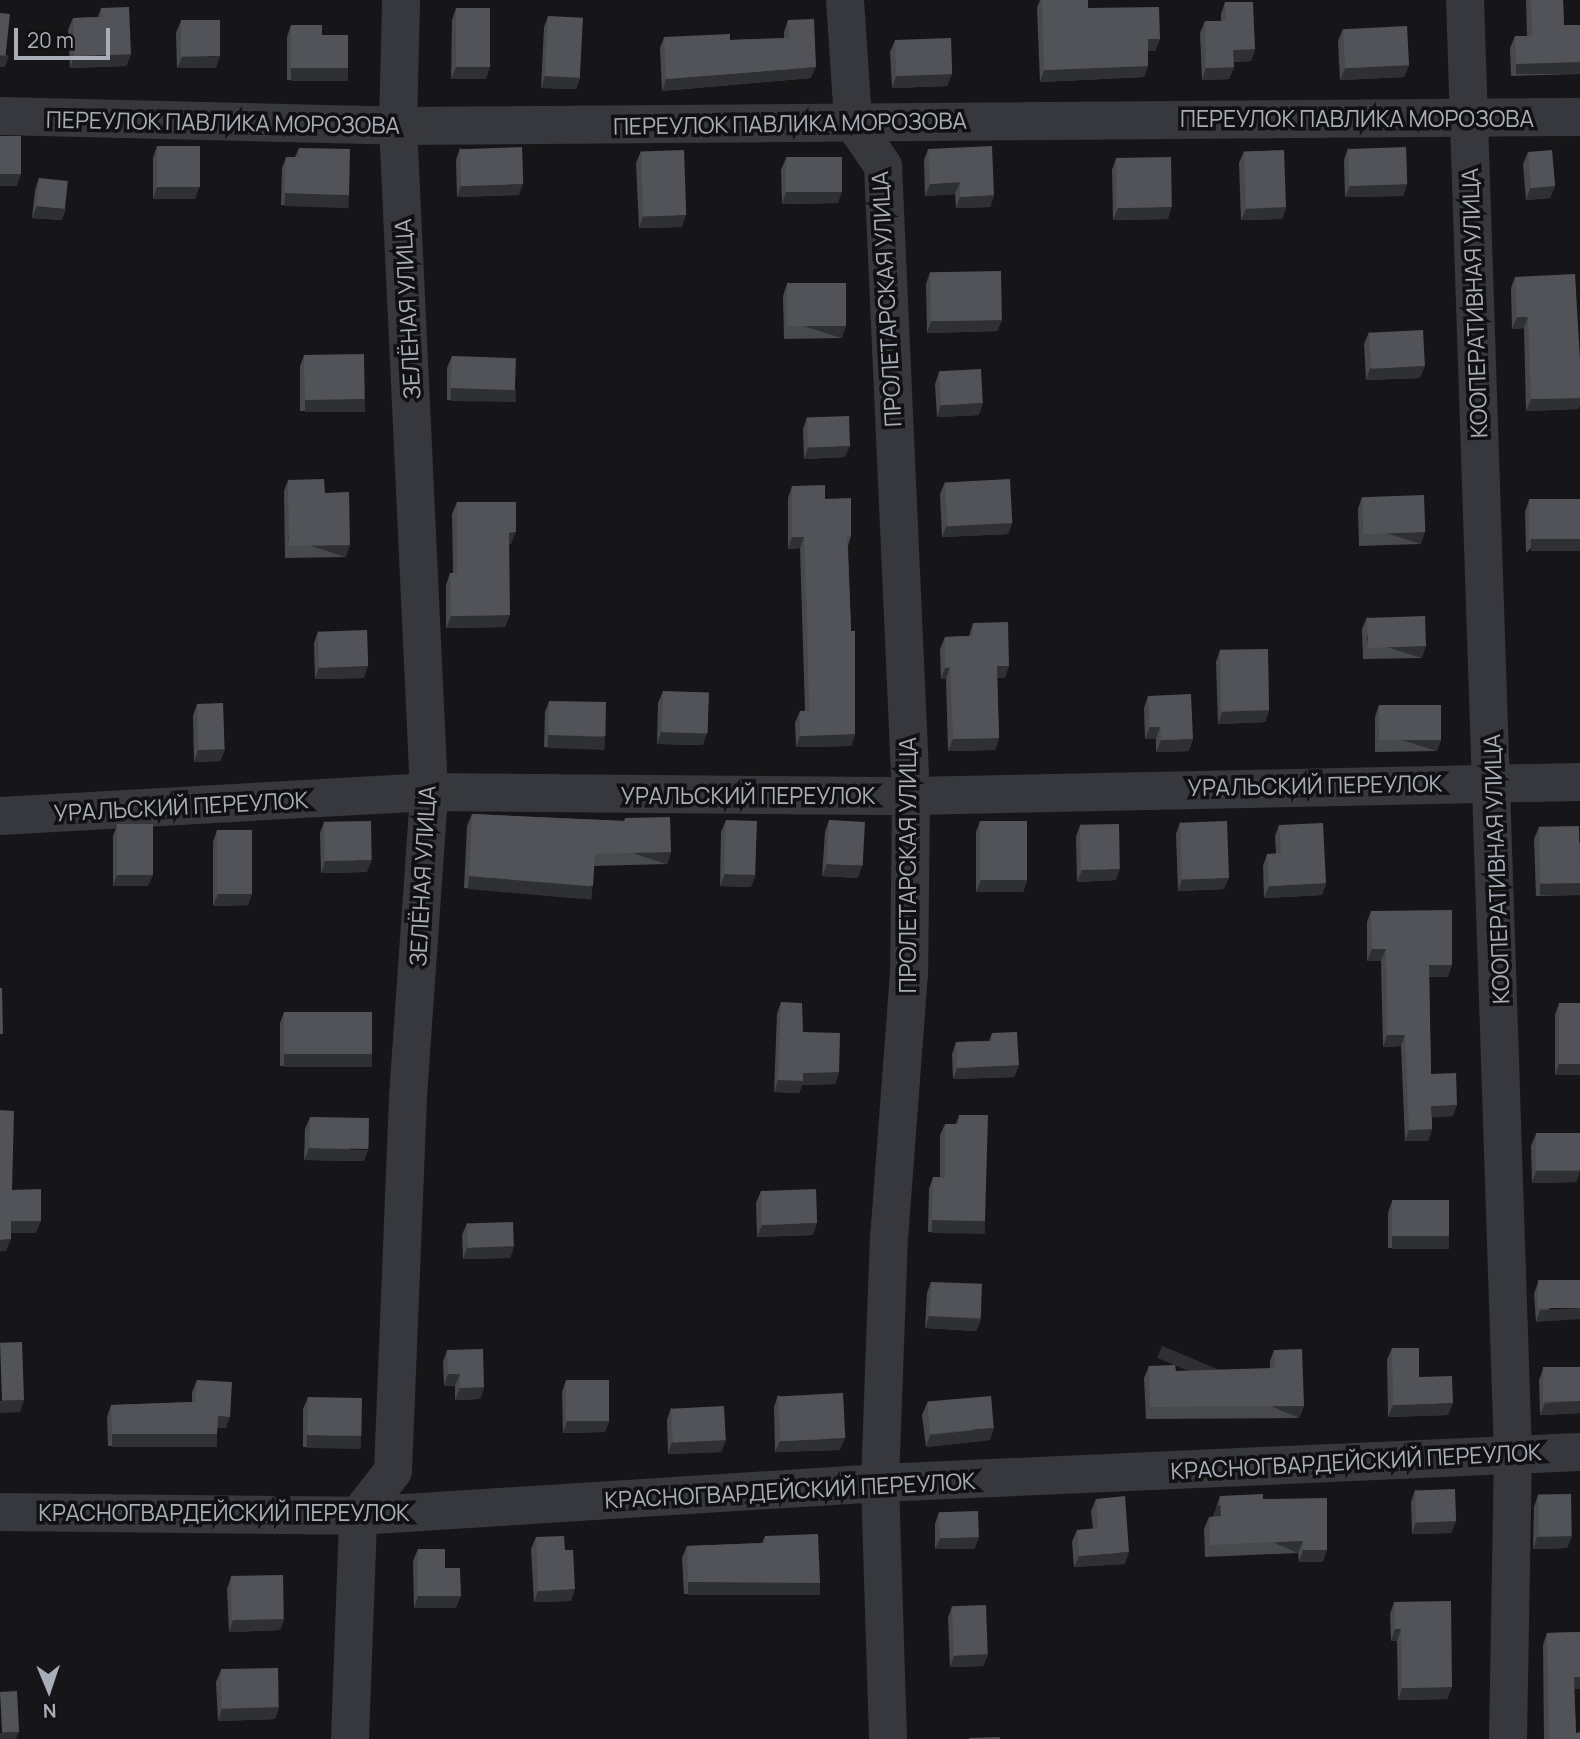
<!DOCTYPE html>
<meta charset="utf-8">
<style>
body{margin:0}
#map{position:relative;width:1580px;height:1739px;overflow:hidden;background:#161618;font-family:Manrope,sans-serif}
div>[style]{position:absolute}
.minor>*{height:38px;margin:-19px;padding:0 19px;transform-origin:19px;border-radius:19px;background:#37383d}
.wall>*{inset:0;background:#47494d}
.shaded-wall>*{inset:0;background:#2f3033;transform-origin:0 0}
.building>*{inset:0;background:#525359;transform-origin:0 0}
span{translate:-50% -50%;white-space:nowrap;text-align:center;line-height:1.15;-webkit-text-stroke:7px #111113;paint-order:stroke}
.street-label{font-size:23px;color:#a8adb8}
.north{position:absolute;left:14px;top:1655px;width:70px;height:70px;-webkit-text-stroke:5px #111113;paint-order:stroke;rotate:178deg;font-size:19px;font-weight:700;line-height:28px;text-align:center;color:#a8adb8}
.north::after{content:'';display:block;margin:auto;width:24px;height:32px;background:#a8adb8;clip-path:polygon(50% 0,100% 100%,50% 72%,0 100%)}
.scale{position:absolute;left:14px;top:28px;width:96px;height:32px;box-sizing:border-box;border:4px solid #a8adb8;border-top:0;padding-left:9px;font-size:21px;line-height:24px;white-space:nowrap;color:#a8adb8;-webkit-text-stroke:5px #111113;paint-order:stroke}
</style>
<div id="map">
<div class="minor">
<div style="left:845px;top:0;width:122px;rotate:86.2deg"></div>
<div style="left:853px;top:122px;width:53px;rotate:55.7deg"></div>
<div style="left:883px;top:166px;width:631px;rotate:87.46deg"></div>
<div style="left:911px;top:796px;width:177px;rotate:90.6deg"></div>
<div style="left:909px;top:973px;width:264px;rotate:94.3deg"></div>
<div style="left:889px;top:1236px;width:247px;rotate:92.1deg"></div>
<div style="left:880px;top:1483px;width:256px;rotate:88.2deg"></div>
<div style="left:1465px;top:0;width:1453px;rotate:88.11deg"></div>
<div style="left:1513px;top:1452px;width:287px;rotate:91deg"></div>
<div style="left:0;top:116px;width:398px;rotate:1.4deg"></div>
<div style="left:398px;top:126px;width:1182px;rotate:-0.44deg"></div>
<div style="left:0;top:816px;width:430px;rotate:-3.2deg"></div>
<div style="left:429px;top:792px;width:482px;rotate:0.5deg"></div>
<div style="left:911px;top:796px;width:669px;rotate:-1.2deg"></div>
<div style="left:0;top:1512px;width:358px;rotate:0.6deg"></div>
<div style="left:358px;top:1516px;width:523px;rotate:-3.62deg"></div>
<div style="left:880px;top:1483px;width:701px;rotate:-2.54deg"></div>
<div style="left:350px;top:1739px;width:223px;rotate:-87.9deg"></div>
<div style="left:358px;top:1516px;width:57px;rotate:-52.1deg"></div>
<div style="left:393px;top:1471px;width:375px;rotate:-87.7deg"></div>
<div style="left:408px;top:1096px;width:305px;rotate:-86deg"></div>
<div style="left:429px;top:792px;width:667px;rotate:-92.66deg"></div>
<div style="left:398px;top:126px;width:126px;rotate:-88.6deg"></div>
</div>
<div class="wall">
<div style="clip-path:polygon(1040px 0,1088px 0,1088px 8px,1160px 39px,1155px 51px,1148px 51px,1148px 66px,1144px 77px,1040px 82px,1037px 8px)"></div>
<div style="clip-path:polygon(1526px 0,1563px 0,1564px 25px,1580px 25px,1580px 74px,1511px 76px,1510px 48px,1515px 36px,1527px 36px)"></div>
<div style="clip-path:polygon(1225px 2px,1255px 49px,1251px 61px,1233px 62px,1234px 67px,1229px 79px,1202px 80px,1200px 33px,1205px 21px,1221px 21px,1221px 14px)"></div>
<div style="clip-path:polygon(101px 8px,131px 54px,126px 66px,70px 68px,68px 30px,73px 18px,98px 17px)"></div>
<div style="clip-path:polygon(456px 8px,486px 79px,451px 79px,452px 20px)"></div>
<div style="clip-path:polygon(548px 16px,580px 77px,576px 89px,541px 88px,544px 27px)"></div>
<div style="clip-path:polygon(788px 20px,811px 78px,662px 91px,660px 48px,664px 37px,730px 40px,784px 38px,784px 32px)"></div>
<div style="clip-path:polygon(181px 21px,216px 68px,177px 68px,176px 33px)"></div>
<div style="clip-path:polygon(291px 25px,322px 35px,344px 80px,287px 80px,287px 37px)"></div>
<div style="clip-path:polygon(1343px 29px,1409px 65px,1404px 77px,1340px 80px,1338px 41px)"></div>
<div style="clip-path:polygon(895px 40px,952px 74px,947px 86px,892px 88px,890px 52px)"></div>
<div style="clip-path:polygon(157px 146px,199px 187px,195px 199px,153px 199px,153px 158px)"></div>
<div style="clip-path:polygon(299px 148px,349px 195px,345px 207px,281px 205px,282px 168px,286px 157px,295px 157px)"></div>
<div style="clip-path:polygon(460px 148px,519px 195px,457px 197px,456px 160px)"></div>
<div style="clip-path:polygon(1348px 148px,1407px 184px,1403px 196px,1345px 197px,1344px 160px)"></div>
<div style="clip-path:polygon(928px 149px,994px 195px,990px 207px,956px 208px,955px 194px,925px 196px,924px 160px)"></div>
<div style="clip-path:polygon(641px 151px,682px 227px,639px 228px,636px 163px)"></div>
<div style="clip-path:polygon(1244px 151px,1286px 207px,1282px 219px,1241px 220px,1239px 163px)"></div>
<div style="clip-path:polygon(1528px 152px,1555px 186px,1550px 198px,1526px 200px,1523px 164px)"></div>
<div style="clip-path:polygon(786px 158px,838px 203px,782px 204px,781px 170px)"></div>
<div style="clip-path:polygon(1116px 158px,1168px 219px,1113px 220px,1112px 170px)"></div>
<div style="clip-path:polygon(39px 178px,62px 220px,32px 218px,35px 190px)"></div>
<div style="clip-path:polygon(930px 272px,1002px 320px,997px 331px,927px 333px,926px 284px)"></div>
<div style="clip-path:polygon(1515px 277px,1580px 360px,1580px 404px,1578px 409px,1526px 411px,1524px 328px,1512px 329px,1511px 288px)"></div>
<div style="clip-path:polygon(787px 284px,842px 338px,784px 339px,783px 296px)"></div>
<div style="clip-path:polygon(1369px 332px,1420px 378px,1366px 380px,1364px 344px)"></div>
<div style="clip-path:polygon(304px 355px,365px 399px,361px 411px,300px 411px,300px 366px)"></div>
<div style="clip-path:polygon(452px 356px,511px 401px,447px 400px,447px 368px)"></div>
<div style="clip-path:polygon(939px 372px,979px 415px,937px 417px,935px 384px)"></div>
<div style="clip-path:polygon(807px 417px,845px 457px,804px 459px,803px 429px)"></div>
<div style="clip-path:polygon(288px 480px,325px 493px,346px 557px,285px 558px,284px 491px)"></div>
<div style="clip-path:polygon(945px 482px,1012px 523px,1008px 534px,942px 537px,940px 494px)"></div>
<div style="clip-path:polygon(792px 486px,825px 499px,851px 536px,848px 546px,855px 734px,851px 746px,796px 747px,795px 723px,800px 711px,805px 711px,800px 548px,788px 549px,788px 498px)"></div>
<div style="clip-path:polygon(1362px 497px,1421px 544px,1359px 546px,1358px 509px)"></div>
<div style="clip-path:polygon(1580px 499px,1526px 553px,1525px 512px,1529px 500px)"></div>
<div style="clip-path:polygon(457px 502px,511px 544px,509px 544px,505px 627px,446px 628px,446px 585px,450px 573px,453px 573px,452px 514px)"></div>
<div style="clip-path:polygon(1367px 617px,1422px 658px,1363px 659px,1362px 629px)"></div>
<div style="clip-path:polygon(973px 623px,1005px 678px,997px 678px,999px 738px,995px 750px,948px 751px,946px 679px,941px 679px,940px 649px,945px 637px,969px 636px)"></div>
<div style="clip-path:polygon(318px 631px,364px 678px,315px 679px,314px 643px)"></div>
<div style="clip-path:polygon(1220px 650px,1269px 710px,1265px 722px,1218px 724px,1216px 662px)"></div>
<div style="clip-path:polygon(663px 691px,703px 745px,657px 744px,658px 703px)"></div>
<div style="clip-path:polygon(1148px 696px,1189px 751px,1156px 752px,1156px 739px,1145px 739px,1144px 708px)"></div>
<div style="clip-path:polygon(549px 701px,605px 737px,600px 749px,544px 747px,545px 712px)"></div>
<div style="clip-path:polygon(197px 704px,225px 749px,220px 761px,194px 762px,193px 716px)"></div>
<div style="clip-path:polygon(1379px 705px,1441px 739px,1437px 751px,1375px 752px,1375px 717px)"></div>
<div style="clip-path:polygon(472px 814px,624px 821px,625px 818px,671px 852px,667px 864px,594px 866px,588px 898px,464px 888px,467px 826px)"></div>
<div style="clip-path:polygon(726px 820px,751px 887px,720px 886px,721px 832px)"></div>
<div style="clip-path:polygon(829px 820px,858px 878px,822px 876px,825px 832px)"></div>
<div style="clip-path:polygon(980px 821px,1027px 880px,1023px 892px,976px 892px,976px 832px)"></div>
<div style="clip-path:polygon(324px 822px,367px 872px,321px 873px,320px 833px)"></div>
<div style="clip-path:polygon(1180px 822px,1224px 889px,1178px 891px,1176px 834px)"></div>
<div style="clip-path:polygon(117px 825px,148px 886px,113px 886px,113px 836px)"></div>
<div style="clip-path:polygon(1080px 825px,1116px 880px,1077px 882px,1076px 837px)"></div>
<div style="clip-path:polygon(1279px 825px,1326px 883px,1322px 895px,1264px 898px,1263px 866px,1267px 854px,1276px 854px,1275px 836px)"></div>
<div style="clip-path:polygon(1539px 827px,1580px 843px,1580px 895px,1536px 896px,1534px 839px)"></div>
<div style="clip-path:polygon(217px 830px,248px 905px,213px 906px,213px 842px)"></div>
<div style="clip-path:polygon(1371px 911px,1448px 977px,1429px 977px,1431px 1074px,1453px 1116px,1432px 1117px,1432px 1129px,1428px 1141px,1405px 1141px,1401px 1046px,1383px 1047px,1381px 961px,1367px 961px,1367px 922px)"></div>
<div style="clip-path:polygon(781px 1002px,803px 1032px,839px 1072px,835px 1084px,802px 1085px,799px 1093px,774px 1092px,777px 1014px)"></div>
<div style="clip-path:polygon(1559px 1003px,1580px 1075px,1555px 1075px,1555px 1015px)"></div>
<div style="clip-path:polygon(284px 1012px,372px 1054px,367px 1066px,280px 1066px,280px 1023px)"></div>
<div style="clip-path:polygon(992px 1033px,1019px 1065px,1014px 1077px,953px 1079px,952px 1054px,956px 1042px,989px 1041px)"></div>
<div style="clip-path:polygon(959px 1115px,985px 1221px,981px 1233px,928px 1232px,929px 1189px,933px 1177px,940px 1177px,940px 1135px,945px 1124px,956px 1124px)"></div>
<div style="clip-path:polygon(310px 1117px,364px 1161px,304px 1160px,305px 1129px)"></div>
<div style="clip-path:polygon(1536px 1134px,1580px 1171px,1576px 1182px,1532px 1183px,1531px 1146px)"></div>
<div style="clip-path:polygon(761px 1191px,813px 1235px,757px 1237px,756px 1203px)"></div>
<div style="clip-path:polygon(1392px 1201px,1445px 1248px,1388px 1248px,1388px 1213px)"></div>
<div style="clip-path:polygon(467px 1223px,514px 1246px,510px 1258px,463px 1259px,462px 1235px)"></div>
<div style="clip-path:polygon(1580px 1280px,1536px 1322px,1534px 1294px,1538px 1282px)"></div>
<div style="clip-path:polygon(931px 1282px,981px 1319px,976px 1331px,925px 1328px,927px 1293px)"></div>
<div style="clip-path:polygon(1392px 1348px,1448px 1415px,1388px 1417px,1387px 1360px)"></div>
<div style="clip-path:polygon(447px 1350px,484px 1387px,480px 1399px,455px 1400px,455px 1386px,444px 1386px,443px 1362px)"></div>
<div style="clip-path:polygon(1274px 1350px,1304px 1406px,1299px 1418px,1146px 1419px,1144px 1378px,1149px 1366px,1176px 1371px,1270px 1369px,1270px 1361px)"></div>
<div style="clip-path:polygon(1580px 1367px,1580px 1413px,1540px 1415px,1539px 1380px,1543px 1369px)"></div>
<div style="clip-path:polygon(197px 1380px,226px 1428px,217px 1428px,213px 1446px,108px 1446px,107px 1417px,111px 1405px,192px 1402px,192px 1392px)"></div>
<div style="clip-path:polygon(566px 1380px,605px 1432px,563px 1433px,562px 1392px)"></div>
<div style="clip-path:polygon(778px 1395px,840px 1450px,775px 1452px,774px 1407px)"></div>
<div style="clip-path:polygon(308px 1397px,357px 1448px,303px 1447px,303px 1409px)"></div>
<div style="clip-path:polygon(927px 1403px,990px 1440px,926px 1447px,922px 1415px)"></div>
<div style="clip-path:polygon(671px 1408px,726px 1440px,721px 1452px,668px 1454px,667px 1420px)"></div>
<div style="clip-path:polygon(1415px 1490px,1456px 1521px,1451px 1533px,1412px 1534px,1411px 1502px)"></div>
<div style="clip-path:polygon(1538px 1495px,1572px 1536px,1567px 1548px,1533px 1549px,1534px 1507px)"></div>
<div style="clip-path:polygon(1220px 1496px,1263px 1499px,1323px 1562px,1299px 1562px,1298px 1553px,1205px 1557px,1204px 1529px,1209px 1517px,1216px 1517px,1216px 1508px)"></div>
<div style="clip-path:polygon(1096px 1499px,1125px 1564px,1074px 1567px,1072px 1542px,1077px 1530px,1093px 1529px,1091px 1511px)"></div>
<div style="clip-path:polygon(939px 1512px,979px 1537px,974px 1549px,935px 1549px,935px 1524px)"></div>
<div style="clip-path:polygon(765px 1536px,820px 1583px,816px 1595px,684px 1594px,682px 1558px,687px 1546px,762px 1543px)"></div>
<div style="clip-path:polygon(536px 1537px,565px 1550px,571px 1601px,534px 1602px,531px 1549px)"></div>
<div style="clip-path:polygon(418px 1549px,445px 1568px,456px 1608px,414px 1608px,413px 1561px)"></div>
<div style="clip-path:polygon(231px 1577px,284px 1619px,280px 1630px,229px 1632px,227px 1589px)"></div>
<div style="clip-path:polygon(1394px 1602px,1452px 1687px,1447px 1699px,1398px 1700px,1397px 1641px,1391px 1641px,1390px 1614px)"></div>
<div style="clip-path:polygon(952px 1606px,988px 1654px,983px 1666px,950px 1667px,948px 1618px)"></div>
<div style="clip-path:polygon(1580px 1632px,1580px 1689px,1574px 1689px,1576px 1733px,1580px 1739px,1544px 1739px,1543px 1645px,1547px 1633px)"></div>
<div style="clip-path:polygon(221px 1670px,279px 1707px,275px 1719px,218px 1721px,216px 1682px)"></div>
</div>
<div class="shaded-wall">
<div style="clip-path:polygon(1148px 39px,1160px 39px,1155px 51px,1143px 51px)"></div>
<div style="clip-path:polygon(1255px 49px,1251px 61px,1229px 62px,1233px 50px)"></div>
<div style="clip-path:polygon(131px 54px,126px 66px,70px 68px,74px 56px)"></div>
<div style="clip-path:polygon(0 55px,9px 55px,5px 67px,0 67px)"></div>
<div style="clip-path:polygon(220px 56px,216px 68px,177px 68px,182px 57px)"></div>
<div style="left:1580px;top:62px;width:12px;height:64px;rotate:90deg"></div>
<div style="clip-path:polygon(1409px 65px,1404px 77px,1340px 80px,1345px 68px)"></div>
<div style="clip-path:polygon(1148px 66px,1144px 77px,1040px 82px,1044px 70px)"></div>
<div style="clip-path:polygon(456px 67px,490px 67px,486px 79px,451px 79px)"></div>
<div style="clip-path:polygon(816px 67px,811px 78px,662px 91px,666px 79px)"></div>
<div style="clip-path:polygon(1234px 67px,1229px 79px,1202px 80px,1206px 68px)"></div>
<div style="left:291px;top:68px;width:57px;height:13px"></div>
<div style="clip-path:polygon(952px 74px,947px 86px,892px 88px,896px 76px)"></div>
<div style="clip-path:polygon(545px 76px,580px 77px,576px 89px,541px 88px)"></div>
<div style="clip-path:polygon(0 174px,21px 174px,17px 186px,0 186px)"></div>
<div style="clip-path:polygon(960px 182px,955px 194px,925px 196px,930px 184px)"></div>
<div style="clip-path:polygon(523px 184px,519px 195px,457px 197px,461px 185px)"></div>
<div style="clip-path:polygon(1407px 184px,1403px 196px,1345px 197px,1350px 186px)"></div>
<div style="clip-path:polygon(1555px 186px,1550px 198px,1526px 200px,1530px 188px)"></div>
<div style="clip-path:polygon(157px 187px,199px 187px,195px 199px,153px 199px)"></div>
<div style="clip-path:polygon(786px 192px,842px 192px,838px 203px,782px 204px)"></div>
<div style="left:285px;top:193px;width:64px;height:13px;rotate:2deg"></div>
<div style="clip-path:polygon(994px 195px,990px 207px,956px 208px,960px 197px)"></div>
<div style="clip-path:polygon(37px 206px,66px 209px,62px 220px,32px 218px)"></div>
<div style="clip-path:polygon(1172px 207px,1168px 219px,1113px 220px,1118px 208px)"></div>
<div style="clip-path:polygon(1286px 207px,1282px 219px,1241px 220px,1246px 209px)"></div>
<div style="clip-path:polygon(686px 215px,682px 227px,639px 228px,643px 216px)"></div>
<div style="clip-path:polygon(1517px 317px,1528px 317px,1524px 328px,1512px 329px)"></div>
<div style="clip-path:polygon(1002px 320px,997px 331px,927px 333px,931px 321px)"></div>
<div style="left:846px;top:326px;width:13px;height:58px;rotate:108deg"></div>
<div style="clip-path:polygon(1425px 366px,1420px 378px,1366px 380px,1370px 368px)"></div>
<div style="left:451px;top:388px;width:65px;height:13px;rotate:1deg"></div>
<div style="clip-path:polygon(1580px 398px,1580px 404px,1578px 409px,1526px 411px,1531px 399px)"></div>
<div style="left:305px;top:399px;width:60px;height:13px"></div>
<div style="clip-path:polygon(983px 403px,979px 415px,937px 417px,941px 405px)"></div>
<div style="clip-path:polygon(850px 446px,845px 457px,804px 459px,808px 447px)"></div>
<div style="clip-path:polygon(1012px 523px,1008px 534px,942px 537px,947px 525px)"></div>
<div style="clip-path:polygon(516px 532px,511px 544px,504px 544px,509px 533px)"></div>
<div style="left:1425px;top:532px;width:13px;height:62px;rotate:108deg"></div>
<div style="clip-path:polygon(792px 537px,804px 537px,800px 548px,788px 549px)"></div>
<div style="left:1580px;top:539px;width:12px;height:49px;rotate:90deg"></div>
<div style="left:350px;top:545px;width:13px;height:61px;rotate:108deg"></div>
<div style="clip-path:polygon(510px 615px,505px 627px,446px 628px,451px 616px)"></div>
<div style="left:1426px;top:646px;width:13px;height:59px;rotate:108deg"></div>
<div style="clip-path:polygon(368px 666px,364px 678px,315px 679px,319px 667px)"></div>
<div style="clip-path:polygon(997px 666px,1009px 666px,1005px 678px,993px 678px)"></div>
<div style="clip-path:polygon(950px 667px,946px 679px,941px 679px,945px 668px)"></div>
<div style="clip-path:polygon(1269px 710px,1265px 722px,1218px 724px,1222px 712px)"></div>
<div style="clip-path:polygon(1150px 727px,1160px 727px,1156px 739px,1145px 739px)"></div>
<div style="clip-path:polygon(661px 732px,707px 733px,703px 745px,657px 744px)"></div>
<div style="clip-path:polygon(855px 734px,851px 746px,796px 747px,800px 736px)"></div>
<div style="left:548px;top:735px;width:57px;height:13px;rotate:2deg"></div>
<div style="clip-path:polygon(999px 738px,995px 750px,948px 751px,953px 739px)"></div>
<div style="clip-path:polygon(1193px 739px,1189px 751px,1156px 752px,1161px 740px)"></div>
<div style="left:1441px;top:739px;width:13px;height:62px;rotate:108deg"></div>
<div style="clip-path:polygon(225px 749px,220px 761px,194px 762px,198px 750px)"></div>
<div style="left:671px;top:852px;width:13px;height:76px;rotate:108deg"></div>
<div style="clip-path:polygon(372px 860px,367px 872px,321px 873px,325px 861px)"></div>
<div style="clip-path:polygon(827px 864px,862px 866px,858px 878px,822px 876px)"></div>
<div style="clip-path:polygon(1120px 869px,1116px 880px,1077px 882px,1082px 870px)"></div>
<div style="clip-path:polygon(117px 874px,153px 875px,148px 886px,113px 886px)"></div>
<div style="clip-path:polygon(725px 874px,756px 875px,751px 887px,720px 886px)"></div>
<div style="left:469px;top:876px;width:124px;height:13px;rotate:5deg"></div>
<div style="clip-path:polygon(1229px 878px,1224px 889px,1178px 891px,1182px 879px)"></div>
<div style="clip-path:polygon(981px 880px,1027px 880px,1023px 892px,976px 892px)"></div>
<div style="clip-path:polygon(1326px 883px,1322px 895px,1264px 898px,1269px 886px)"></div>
<div style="left:1580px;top:883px;width:12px;height:40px;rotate:90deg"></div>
<div style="clip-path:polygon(218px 894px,252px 894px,248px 905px,213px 906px)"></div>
<div style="clip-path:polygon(1372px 949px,1386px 949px,1381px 961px,1367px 961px)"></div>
<div style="clip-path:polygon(1429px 965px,1452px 965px,1448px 977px,1424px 977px)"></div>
<div style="clip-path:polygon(1387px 1035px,1405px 1035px,1401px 1046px,1383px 1047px)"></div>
<div style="left:284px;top:1054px;width:88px;height:13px"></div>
<div style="clip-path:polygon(1559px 1064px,1580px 1064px,1580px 1075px,1555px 1075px)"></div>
<div style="clip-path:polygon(1019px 1065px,1014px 1077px,953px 1079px,957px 1068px)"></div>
<div style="clip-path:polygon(839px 1072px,835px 1084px,802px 1085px,799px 1093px,774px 1092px,778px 1080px,803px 1073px)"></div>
<div style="clip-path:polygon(1457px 1105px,1453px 1116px,1427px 1118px,1431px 1106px)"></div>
<div style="clip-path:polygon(1432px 1129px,1428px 1141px,1405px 1141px,1409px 1130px)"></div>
<div style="clip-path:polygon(309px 1148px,368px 1150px,364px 1161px,304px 1160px)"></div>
<div style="clip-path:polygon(1536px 1171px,1580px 1171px,1576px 1182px,1532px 1183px)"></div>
<div style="left:932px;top:1220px;width:53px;height:13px;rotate:1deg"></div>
<div style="clip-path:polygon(11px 1221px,41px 1221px,36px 1233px,6px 1233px)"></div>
<div style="clip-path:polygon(817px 1223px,813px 1235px,757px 1237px,762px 1225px)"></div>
<div style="left:1392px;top:1236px;width:57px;height:13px"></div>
<div style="clip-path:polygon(11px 1239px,6px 1251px,0 1251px,0 1240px)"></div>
<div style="clip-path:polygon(514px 1246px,510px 1258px,463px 1259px,467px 1248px)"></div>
<div style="clip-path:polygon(1580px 1308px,1580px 1319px,1536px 1322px,1540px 1310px)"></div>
<div style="clip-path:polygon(929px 1316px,981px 1319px,976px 1331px,925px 1328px)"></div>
<div style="clip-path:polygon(448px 1374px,460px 1374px,455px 1386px,444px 1386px)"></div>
<div style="clip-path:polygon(484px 1387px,480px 1399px,455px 1400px,460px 1388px)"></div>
<div style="clip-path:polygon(24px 1400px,20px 1412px,0 1413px,0 1401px)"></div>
<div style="clip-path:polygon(1580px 1401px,1580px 1413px,1540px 1415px,1545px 1403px)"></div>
<div style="clip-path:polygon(1453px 1403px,1448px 1415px,1388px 1417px,1393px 1405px)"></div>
<div style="left:1304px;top:1406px;width:13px;height:154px;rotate:113deg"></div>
<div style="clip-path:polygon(218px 1416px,230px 1417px,226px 1428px,214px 1428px)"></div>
<div style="clip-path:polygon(610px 1420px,605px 1432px,563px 1433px,567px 1421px)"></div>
<div style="clip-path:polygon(994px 1428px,990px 1440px,926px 1447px,930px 1435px)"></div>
<div style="left:112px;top:1434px;width:105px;height:13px"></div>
<div style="left:307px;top:1435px;width:54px;height:13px;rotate:1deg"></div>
<div style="clip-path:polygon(845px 1438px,840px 1450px,775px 1452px,780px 1441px)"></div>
<div style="clip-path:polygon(726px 1440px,721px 1452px,668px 1454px,672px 1442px)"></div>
<div style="clip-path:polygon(1456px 1521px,1451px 1533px,1412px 1534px,1416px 1522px)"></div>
<div style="clip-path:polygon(1572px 1536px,1567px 1548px,1533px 1549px,1537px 1537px)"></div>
<div style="clip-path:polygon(979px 1537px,974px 1549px,935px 1549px,940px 1538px)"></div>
<div style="left:1303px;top:1541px;width:13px;height:93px;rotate:113deg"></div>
<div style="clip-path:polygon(1303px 1550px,1327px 1550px,1323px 1562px,1299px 1562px)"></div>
<div style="clip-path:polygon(1129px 1552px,1125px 1564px,1074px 1567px,1079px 1556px)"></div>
<div style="left:688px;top:1582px;width:132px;height:13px"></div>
<div style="clip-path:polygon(575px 1589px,571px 1601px,534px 1602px,538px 1591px)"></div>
<div style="clip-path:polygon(418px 1596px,461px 1596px,456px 1608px,414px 1608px)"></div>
<div style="clip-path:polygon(284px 1619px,280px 1630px,229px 1632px,233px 1620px)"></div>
<div style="clip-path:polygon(1395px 1629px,1401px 1629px,1397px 1641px,1391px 1641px)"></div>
<div style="clip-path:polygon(988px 1654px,983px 1666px,950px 1667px,954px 1656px)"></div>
<div style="clip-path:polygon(1574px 1677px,1580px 1677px,1580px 1689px,1570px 1689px)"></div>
<div style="clip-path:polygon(1452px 1687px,1447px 1699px,1398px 1700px,1402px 1688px)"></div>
<div style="clip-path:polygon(279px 1707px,275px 1719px,218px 1721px,222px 1709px)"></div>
<div style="clip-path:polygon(19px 1732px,16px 1739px,0 1739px,0 1733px)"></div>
</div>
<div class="building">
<div style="clip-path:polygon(1042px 0,1088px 0,1088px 8px,1159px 7px,1160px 39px,1148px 39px,1148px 66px,1044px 70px)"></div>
<div style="clip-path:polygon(1531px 0,1563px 0,1564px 25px,1580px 25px,1580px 62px,1516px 64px,1515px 36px,1532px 36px)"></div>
<div style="clip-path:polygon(1225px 2px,1253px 2px,1255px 49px,1233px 50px,1234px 67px,1206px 68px,1205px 21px,1226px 21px)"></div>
<div style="clip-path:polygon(129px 7px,131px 54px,74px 56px,73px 18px,102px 17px,101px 8px)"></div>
<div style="left:456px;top:8px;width:34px;height:59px"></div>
<div style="left:0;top:13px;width:10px;height:42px;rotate:6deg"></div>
<div style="left:548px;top:16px;width:35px;height:60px;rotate:3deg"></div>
<div style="clip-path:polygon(814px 19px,816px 67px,666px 79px,664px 37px,730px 34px,730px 40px,789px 38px,788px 20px)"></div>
<div style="left:220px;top:20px;width:36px;height:39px;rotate:90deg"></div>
<div style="clip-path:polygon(291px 25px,322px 25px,322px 35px,348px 35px,348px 68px,291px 68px)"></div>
<div style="left:1407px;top:26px;width:39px;height:64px;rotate:87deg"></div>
<div style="left:951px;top:38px;width:36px;height:56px;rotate:88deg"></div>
<div style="left:0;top:136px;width:21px;height:38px"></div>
<div style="left:157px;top:146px;width:43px;height:41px"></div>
<div style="clip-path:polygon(992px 146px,994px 195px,960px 197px,960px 182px,930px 184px,928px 149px)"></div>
<div style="left:522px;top:147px;width:37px;height:62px;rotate:88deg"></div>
<div style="left:1406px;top:147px;width:37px;height:58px;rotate:88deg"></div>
<div style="clip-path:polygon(299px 148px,350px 149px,349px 195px,285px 193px,286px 157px,299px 157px)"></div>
<div style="left:684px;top:150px;width:65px;height:43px;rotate:88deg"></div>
<div style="left:1284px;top:150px;width:57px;height:40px;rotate:88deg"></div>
<div style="left:1552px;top:150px;width:36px;height:24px;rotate:85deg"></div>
<div style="left:842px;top:157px;width:35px;height:56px;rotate:90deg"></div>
<div style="left:1171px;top:157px;width:50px;height:55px;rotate:89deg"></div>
<div style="left:39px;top:178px;width:29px;height:28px;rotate:6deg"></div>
<div style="left:1001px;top:271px;width:49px;height:71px;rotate:89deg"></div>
<div style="clip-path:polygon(1575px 274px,1580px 360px,1580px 398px,1531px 399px,1528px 317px,1517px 317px,1515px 277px)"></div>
<div style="left:846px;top:283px;width:43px;height:59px;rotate:90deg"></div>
<div style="left:1423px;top:330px;width:36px;height:54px;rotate:87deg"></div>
<div style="left:364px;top:354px;width:45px;height:60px;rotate:89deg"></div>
<div style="left:452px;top:356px;width:64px;height:32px;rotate:2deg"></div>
<div style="left:981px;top:369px;width:34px;height:42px;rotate:87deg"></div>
<div style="left:849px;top:416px;width:30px;height:42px;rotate:88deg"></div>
<div style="clip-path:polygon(324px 479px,325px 493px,349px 492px,350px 545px,289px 546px,288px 480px)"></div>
<div style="left:1010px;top:479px;width:44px;height:65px;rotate:87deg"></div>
<div style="clip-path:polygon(825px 485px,825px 499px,851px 498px,851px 536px,847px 536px,851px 631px,855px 631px,855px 734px,800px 736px,800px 711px,809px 711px,807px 608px,804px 537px,792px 537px,792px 486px)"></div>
<div style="left:1424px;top:495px;width:37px;height:62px;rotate:88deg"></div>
<div style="left:1580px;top:499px;width:40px;height:51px;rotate:90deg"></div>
<div style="clip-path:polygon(457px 502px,516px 502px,516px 532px,509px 533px,510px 615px,451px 616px,450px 573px,457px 573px)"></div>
<div style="left:1425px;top:616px;width:30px;height:58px;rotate:88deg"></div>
<div style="clip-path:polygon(1008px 622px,1009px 666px,997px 666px,999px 738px,953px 739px,950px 667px,945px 668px,945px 637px,973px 636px,973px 623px)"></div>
<div style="left:367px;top:630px;width:36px;height:49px;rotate:88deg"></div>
<div style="left:1268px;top:649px;width:61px;height:48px;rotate:89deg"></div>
<div style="left:663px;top:691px;width:46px;height:41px;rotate:2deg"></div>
<div style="clip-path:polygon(1191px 694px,1193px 739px,1161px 740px,1160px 727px,1150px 727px,1148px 696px)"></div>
<div style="left:549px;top:701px;width:57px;height:34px;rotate:1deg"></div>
<div style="left:223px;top:703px;width:46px;height:26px;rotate:88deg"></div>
<div style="left:1379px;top:705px;width:62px;height:35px"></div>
<div style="clip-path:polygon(472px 814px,625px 821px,625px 818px,670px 817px,671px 852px,595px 854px,593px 886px,469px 876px)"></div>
<div style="left:726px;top:820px;width:31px;height:54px;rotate:2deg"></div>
<div style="left:829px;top:820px;width:36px;height:44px;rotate:3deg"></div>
<div style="left:371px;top:821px;width:39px;height:47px;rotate:89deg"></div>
<div style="left:980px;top:821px;width:47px;height:59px"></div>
<div style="left:1227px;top:821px;width:57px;height:47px;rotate:88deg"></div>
<div style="clip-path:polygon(1323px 823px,1326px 883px,1269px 886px,1267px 854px,1281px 853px,1279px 825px)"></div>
<div style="left:153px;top:824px;width:51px;height:36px;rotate:90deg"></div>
<div style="left:1119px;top:824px;width:45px;height:39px;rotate:89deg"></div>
<div style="left:1579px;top:826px;width:57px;height:40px;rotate:89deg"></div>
<div style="left:217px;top:830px;width:35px;height:64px"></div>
<div style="clip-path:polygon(1452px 910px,1452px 965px,1429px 965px,1431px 1074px,1456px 1073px,1457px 1105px,1431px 1106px,1432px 1129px,1409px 1130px,1405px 1035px,1387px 1035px,1386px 949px,1372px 949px,1371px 911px)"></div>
<div style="clip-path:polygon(0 988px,2px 988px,3px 1034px,0 1034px)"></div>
<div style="clip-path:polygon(781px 1002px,802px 1003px,803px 1032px,840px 1033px,839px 1072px,803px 1073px,803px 1081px,778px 1080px)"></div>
<div style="left:1559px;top:1003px;width:21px;height:61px"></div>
<div style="left:284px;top:1012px;width:88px;height:42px"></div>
<div style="clip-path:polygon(1017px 1032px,1019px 1065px,957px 1068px,956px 1042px,992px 1041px,992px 1033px)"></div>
<div style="clip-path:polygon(0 1110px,14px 1111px,12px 1190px,41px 1189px,41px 1221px,11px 1221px,11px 1239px,0 1240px)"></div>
<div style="clip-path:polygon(959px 1115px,988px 1115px,985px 1221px,932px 1220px,933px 1177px,945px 1178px,945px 1124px,959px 1124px)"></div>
<div style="left:310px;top:1117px;width:59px;height:31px;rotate:1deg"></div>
<div style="left:1580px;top:1133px;width:37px;height:44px;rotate:90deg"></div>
<div style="left:816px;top:1189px;width:34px;height:55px;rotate:88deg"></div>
<div style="left:1449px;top:1200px;width:36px;height:57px;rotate:90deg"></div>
<div style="left:513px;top:1222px;width:24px;height:46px;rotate:88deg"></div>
<div style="left:1580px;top:1280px;width:28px;height:42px;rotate:90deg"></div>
<div style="left:931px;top:1282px;width:51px;height:34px;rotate:2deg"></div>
<div style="left:22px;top:1342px;width:58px;height:22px;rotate:88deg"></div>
<div style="clip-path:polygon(1392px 1348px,1419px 1348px,1419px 1377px,1452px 1376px,1453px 1403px,1393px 1405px)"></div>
<div style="clip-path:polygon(483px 1349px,484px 1387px,460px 1388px,460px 1374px,448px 1374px,447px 1350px)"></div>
<div style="clip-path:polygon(1302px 1349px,1304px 1406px,1150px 1407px,1149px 1366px,1175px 1365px,1176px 1371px,1275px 1368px,1274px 1350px)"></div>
<div style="left:1580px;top:1367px;width:34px;height:37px;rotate:90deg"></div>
<div style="clip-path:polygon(197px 1380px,232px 1382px,230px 1417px,218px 1416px,217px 1434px,112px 1434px,111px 1405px,195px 1402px)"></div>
<div style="left:566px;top:1380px;width:43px;height:41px"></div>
<div style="left:843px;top:1393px;width:45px;height:65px;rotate:87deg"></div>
<div style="left:991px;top:1396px;width:32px;height:64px;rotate:85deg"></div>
<div style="left:308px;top:1397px;width:54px;height:38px;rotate:1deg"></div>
<div style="left:724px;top:1406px;width:34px;height:53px;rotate:87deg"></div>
<div style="left:1455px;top:1489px;width:32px;height:40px;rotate:88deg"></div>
<div style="clip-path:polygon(1263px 1494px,1263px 1499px,1327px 1498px,1327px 1550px,1303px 1550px,1303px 1541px,1210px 1545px,1209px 1517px,1221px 1516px,1220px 1496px)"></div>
<div style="left:1571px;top:1494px;width:42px;height:33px;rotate:89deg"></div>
<div style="clip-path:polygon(1125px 1496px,1129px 1552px,1079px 1556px,1077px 1530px,1098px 1528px,1096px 1499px)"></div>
<div style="left:978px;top:1511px;width:26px;height:39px;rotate:88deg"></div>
<div style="clip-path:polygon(818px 1534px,820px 1583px,688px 1582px,687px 1546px,765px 1543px,765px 1536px)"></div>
<div style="clip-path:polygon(564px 1536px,565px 1550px,573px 1550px,575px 1589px,538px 1591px,536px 1537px)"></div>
<div style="clip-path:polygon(418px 1549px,445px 1549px,445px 1568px,460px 1568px,461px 1596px,418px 1596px)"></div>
<div style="left:283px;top:1575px;width:44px;height:52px;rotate:89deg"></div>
<div style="clip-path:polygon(1451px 1601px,1452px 1687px,1402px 1688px,1401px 1629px,1395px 1629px,1394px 1602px)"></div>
<div style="left:986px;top:1605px;width:49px;height:34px;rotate:88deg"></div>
<div style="clip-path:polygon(1580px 1632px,1580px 1677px,1574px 1677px,1576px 1733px,1580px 1732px,1580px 1739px,1549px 1739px,1547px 1633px)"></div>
<div style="left:278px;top:1668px;width:39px;height:57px;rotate:89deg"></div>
<div style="left:17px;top:1691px;width:41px;height:17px;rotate:87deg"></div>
<div style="clip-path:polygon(1000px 1737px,1000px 1739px,969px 1739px,969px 1738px)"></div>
</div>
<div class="street-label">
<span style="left:1357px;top:118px">ПЕРЕУЛОК ПАВЛИКА МОРОЗОВА</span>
<span style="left:223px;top:122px;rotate:1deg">ПЕРЕУЛОК ПАВЛИКА МОРОЗОВА</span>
<span style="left:790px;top:123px;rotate:-1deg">ПЕРЕУЛОК ПАВЛИКА МОРОЗОВА</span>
<span style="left:886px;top:299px;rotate:-93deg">ПРОЛЕТАРСКАЯ УЛИЦА</span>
<span style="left:1474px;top:303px;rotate:-92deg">КООПЕРАТИВНАЯ УЛИЦА</span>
<span style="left:407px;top:309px;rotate:-93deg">ЗЕЛЁНАЯ УЛИЦА</span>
<span style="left:1315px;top:785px;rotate:-1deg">УРАЛЬСКИЙ ПЕРЕУЛОК</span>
<span style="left:748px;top:795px">УРАЛЬСКИЙ ПЕРЕУЛОК</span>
<span style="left:181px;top:806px;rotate:-3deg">УРАЛЬСКИЙ ПЕРЕУЛОК</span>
<span style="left:907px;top:865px;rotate:-90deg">ПРОЛЕТАРСКАЯ УЛИЦА</span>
<span style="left:1496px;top:869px;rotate:-92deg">КООПЕРАТИВНАЯ УЛИЦА</span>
<span style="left:422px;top:876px;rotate:-87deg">ЗЕЛЁНАЯ УЛИЦА</span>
<span style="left:1356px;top:1461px;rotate:-3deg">КРАСНОГВАРДЕЙСКИЙ ПЕРЕУЛОК</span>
<span style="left:790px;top:1490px;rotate:-3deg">КРАСНОГВАРДЕЙСКИЙ ПЕРЕУЛОК</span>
<span style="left:224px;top:1512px">КРАСНОГВАРДЕЙСКИЙ ПЕРЕУЛОК</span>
</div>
<div class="north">N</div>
<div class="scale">20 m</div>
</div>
